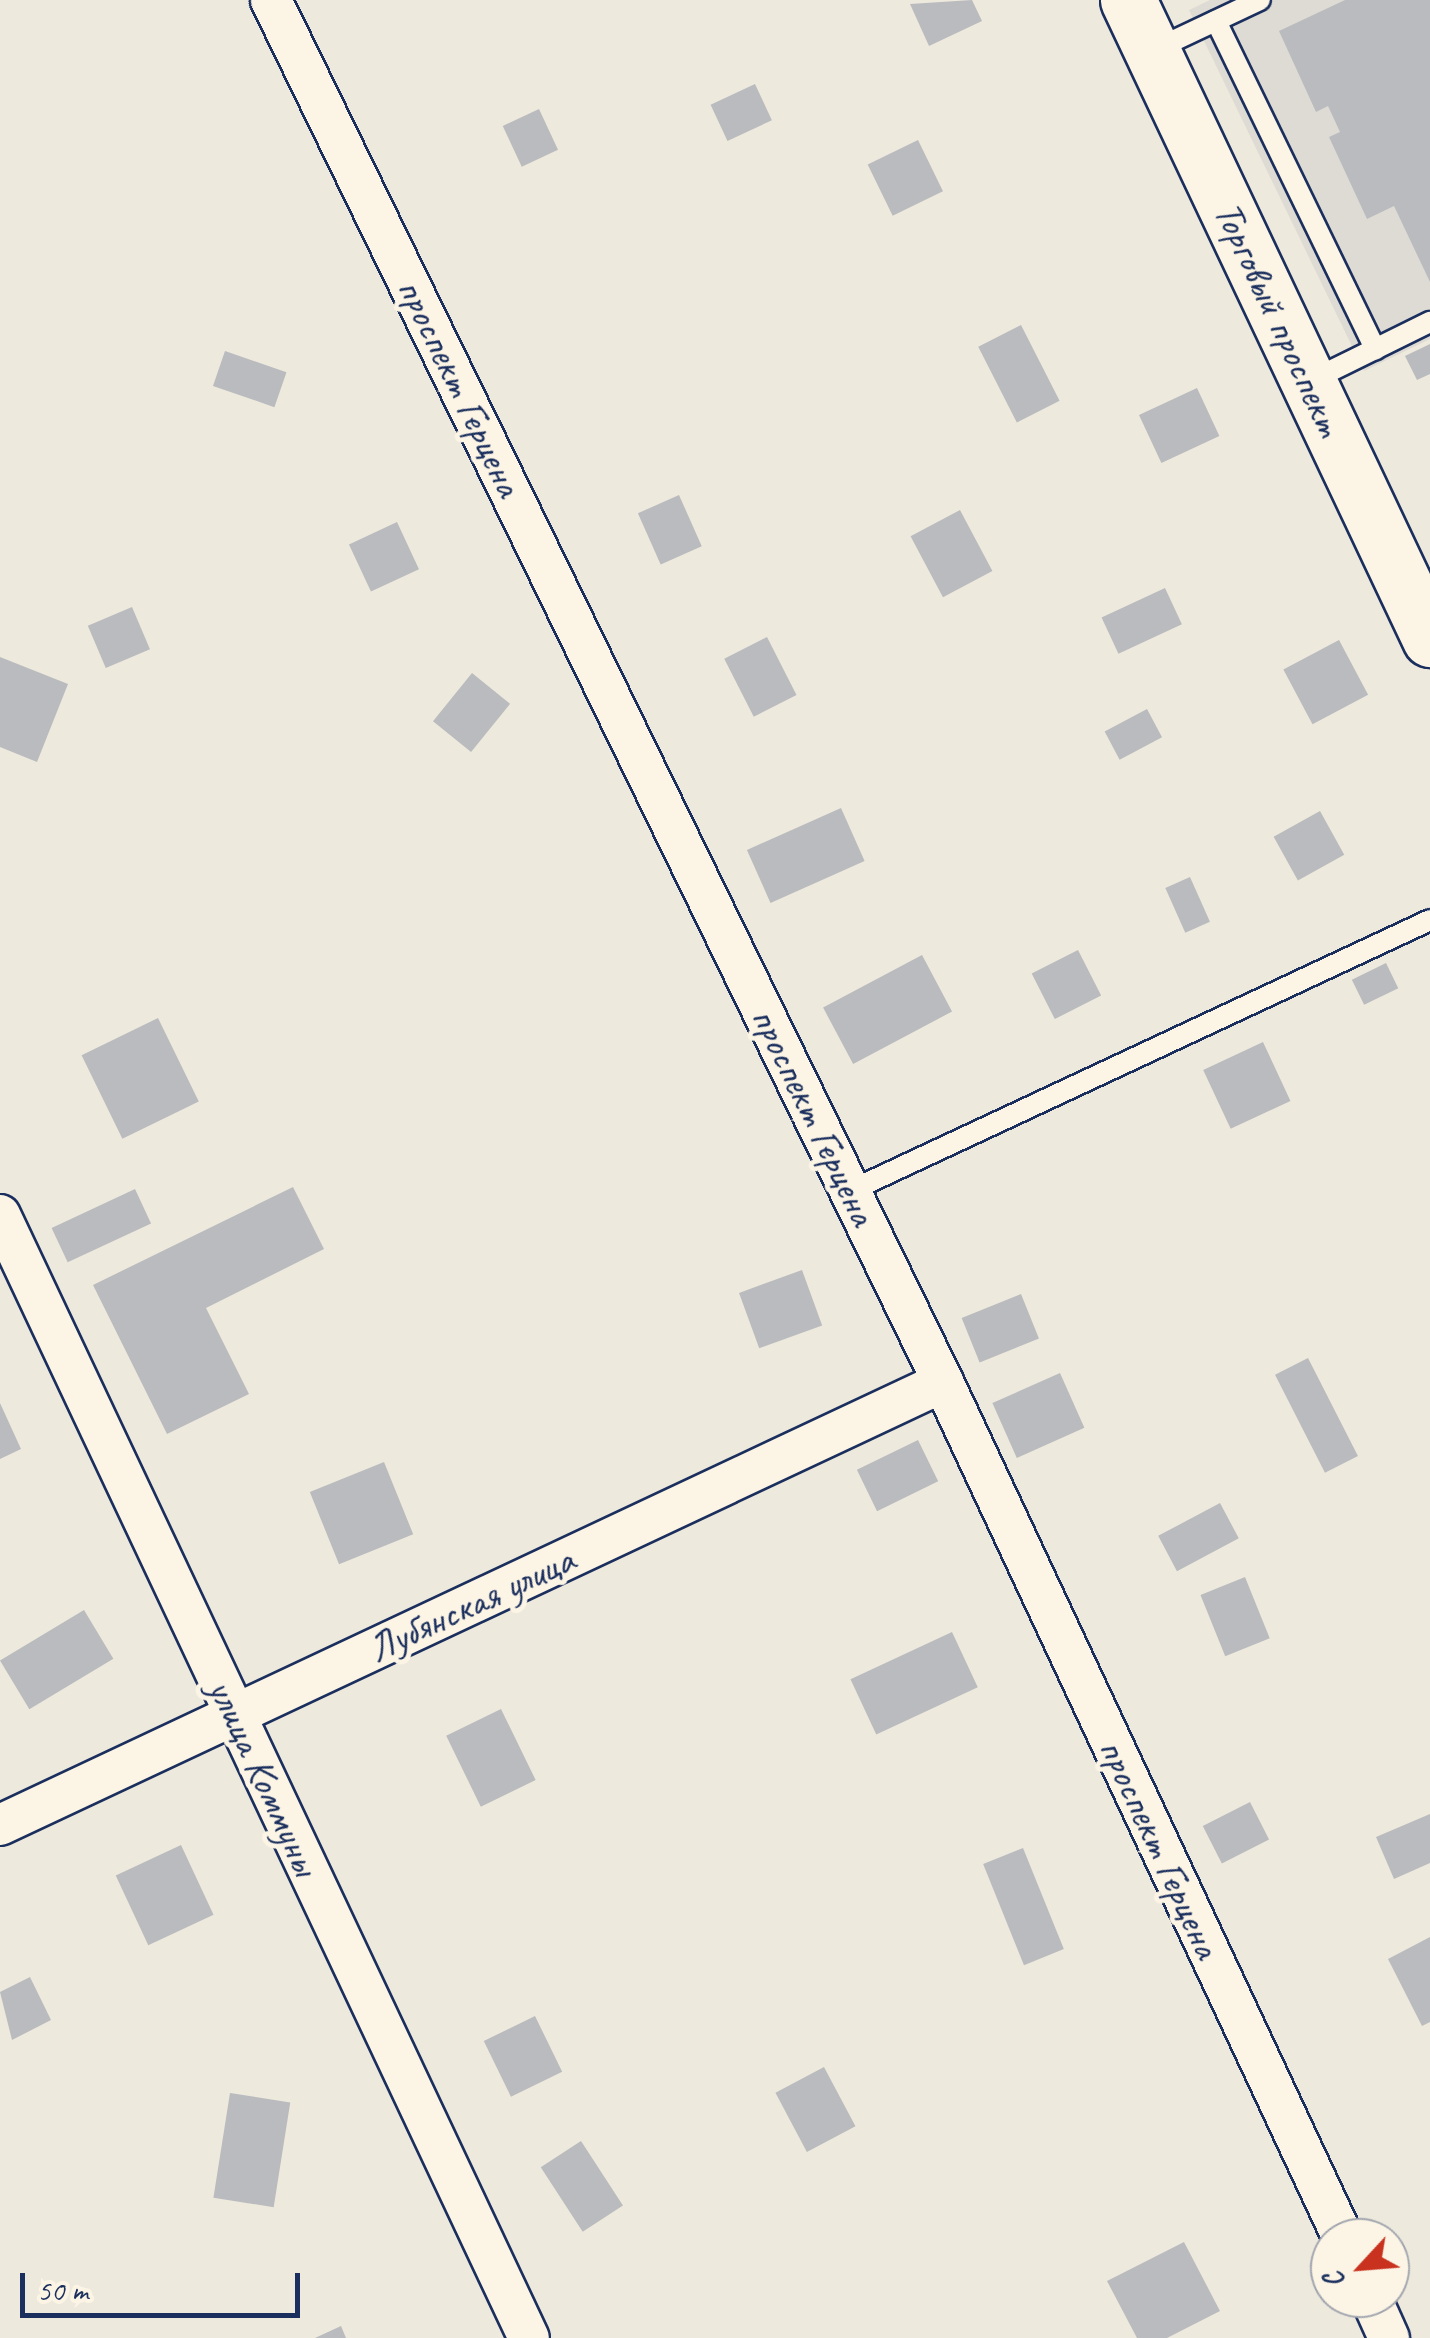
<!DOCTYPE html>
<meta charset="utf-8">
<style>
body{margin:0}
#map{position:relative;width:1430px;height:2338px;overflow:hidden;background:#eee9dd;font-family:Caveat,sans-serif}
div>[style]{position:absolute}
.built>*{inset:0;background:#dedbd4}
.building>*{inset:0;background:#babbbe;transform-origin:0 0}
.roads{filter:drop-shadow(2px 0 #1b2f5e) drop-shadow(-2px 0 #1b2f5e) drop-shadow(0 2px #1b2f5e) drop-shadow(0 -2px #1b2f5e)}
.lane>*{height:20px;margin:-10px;padding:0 10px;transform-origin:10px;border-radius:10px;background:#fcf5e5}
.street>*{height:40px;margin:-20px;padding:0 20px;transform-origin:20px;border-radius:20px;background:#fcf5e5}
.secondary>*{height:55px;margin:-27.5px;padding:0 27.5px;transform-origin:27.5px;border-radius:27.5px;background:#fcf5e5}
span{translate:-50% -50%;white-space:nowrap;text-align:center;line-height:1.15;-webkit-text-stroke:10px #fcf5e5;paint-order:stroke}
.street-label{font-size:40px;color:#1b2f5e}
.north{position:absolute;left:1310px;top:2218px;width:100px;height:100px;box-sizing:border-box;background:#fcf5e5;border:2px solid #a2a6af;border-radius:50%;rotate:244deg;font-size:28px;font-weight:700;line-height:40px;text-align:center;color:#1b2f5e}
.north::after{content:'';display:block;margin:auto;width:35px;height:45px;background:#c8321e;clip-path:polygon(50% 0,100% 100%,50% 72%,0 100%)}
.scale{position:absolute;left:20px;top:2273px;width:280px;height:45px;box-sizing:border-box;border:5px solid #1b2f5e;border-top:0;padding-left:12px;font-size:30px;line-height:35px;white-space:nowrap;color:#1b2f5e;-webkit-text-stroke:8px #fcf5e5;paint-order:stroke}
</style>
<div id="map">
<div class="built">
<div style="clip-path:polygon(1210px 0,1430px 0,1430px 339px,1364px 371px,1189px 10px)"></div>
</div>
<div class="building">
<div style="clip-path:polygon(972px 0,982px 21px,929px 46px,910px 4px)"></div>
<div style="clip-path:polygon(1345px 0,1430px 0,1430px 282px,1394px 206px,1367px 219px,1329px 137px,1340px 132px,1328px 106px,1316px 112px,1279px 31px)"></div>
<div style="left:755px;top:84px;width:40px;height:49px;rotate:65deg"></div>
<div style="left:539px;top:109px;width:45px;height:40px;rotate:65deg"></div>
<div style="left:918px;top:140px;width:57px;height:56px;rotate:64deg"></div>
<div style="left:1021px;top:325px;width:85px;height:48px;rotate:63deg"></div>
<div style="clip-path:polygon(1430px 344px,1430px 374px,1417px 380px,1405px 356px)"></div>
<div style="left:225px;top:351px;width:65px;height:37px;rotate:19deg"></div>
<div style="left:1197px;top:388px;width:53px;height:64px;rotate:65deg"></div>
<div style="left:679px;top:495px;width:56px;height:45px;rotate:66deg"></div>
<div style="left:960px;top:510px;width:69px;height:56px;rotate:62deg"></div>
<div style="left:397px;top:522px;width:52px;height:53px;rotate:65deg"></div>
<div style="left:1165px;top:588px;width:40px;height:70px;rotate:65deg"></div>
<div style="left:132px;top:607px;width:46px;height:48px;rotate:67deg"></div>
<div style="left:767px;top:637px;width:65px;height:48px;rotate:63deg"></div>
<div style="left:1339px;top:640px;width:62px;height:63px;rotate:62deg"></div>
<div style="clip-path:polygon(0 657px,68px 684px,37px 762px,0 747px)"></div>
<div style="left:472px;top:673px;width:49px;height:62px;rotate:39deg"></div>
<div style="left:1147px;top:709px;width:32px;height:48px;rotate:62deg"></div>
<div style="left:841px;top:808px;width:58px;height:103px;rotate:66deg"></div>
<div style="left:1320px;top:811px;width:50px;height:53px;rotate:61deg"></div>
<div style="left:1190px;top:877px;width:49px;height:27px;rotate:66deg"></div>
<div style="left:1078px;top:950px;width:51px;height:52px;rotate:63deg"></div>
<div style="left:922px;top:955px;width:64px;height:112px;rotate:62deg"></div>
<div style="left:1386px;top:963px;width:28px;height:38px;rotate:64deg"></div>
<div style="left:158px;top:1018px;width:93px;height:85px;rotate:64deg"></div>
<div style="left:1263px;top:1042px;width:65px;height:66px;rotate:65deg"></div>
<div style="clip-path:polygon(293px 1187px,324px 1249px,206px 1308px,249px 1394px,167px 1434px,93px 1285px)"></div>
<div style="left:135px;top:1189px;width:38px;height:92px;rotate:65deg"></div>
<div style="left:802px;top:1270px;width:59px;height:67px;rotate:70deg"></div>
<div style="left:1021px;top:1294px;width:48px;height:64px;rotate:68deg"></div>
<div style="left:1308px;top:1358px;width:110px;height:37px;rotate:63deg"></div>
<div style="left:1060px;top:1373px;width:60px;height:74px;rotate:66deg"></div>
<div style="clip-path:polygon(0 1403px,21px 1449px,0 1459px)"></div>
<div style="left:918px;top:1440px;width:46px;height:68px;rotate:64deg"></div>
<div style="left:384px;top:1462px;width:78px;height:80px;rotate:68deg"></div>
<div style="left:1220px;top:1503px;width:40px;height:70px;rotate:62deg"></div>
<div style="left:1245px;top:1577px;width:66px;height:48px;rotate:68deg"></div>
<div style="left:84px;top:1610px;width:57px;height:98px;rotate:59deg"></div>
<div style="left:952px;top:1632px;width:61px;height:112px;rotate:65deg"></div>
<div style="left:501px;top:1709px;width:79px;height:61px;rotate:64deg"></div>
<div style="left:1250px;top:1802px;width:42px;height:53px;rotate:63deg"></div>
<div style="clip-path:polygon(1430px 1814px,1430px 1863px,1394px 1879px,1376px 1837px)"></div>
<div style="left:181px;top:1845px;width:77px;height:72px;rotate:65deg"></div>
<div style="left:1023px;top:1848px;width:109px;height:43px;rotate:68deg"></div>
<div style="clip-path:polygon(1430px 1937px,1430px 2022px,1422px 2026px,1388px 1959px)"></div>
<div style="clip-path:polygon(30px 1977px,51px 2020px,12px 2040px,0 1992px)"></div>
<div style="left:535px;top:2016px;width:62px;height:57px;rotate:64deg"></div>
<div style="left:824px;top:2067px;width:67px;height:55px;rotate:62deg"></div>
<div style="left:230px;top:2093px;width:61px;height:106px;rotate:9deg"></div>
<div style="left:581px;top:2141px;width:77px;height:48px;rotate:57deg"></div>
<div style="clip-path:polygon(1184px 2242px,1220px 2311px,1167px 2338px,1137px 2338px,1107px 2281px)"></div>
<div style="clip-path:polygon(341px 2326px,346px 2338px,315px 2338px)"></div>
</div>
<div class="roads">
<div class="lane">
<div style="left:1216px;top:21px;width:365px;rotate:64.1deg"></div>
<div style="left:1154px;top:50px;width:117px;rotate:-25.3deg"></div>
<div style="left:1310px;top:381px;width:134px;rotate:-26.2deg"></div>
<div style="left:850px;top:1191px;width:640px;rotate:-25.04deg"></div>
</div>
<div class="street">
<div style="left:271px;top:0;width:1537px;rotate:64.07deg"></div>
<div style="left:943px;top:1382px;width:945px;rotate:64.95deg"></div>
<div style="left:0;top:1215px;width:1241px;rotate:64.78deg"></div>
<div style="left:0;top:1825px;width:1042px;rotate:-25.16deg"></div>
<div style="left:1371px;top:2298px;width:44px;rotate:65.8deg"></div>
</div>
<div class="secondary">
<div style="left:1128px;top:0;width:707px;rotate:64.7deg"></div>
</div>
</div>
<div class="street-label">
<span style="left:1279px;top:319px;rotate:65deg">Торговый проспект</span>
<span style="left:460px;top:387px;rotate:64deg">проспект Герцена</span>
<span style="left:814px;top:1116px;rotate:64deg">проспект Герцена</span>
<span style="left:471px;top:1604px;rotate:-25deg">Лубянская улица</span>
<span style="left:264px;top:1777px;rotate:65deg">улица Коммуны</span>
<span style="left:1160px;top:1848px;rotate:65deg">проспект Герцена</span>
</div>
<div class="north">С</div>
<div class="scale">50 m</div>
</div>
